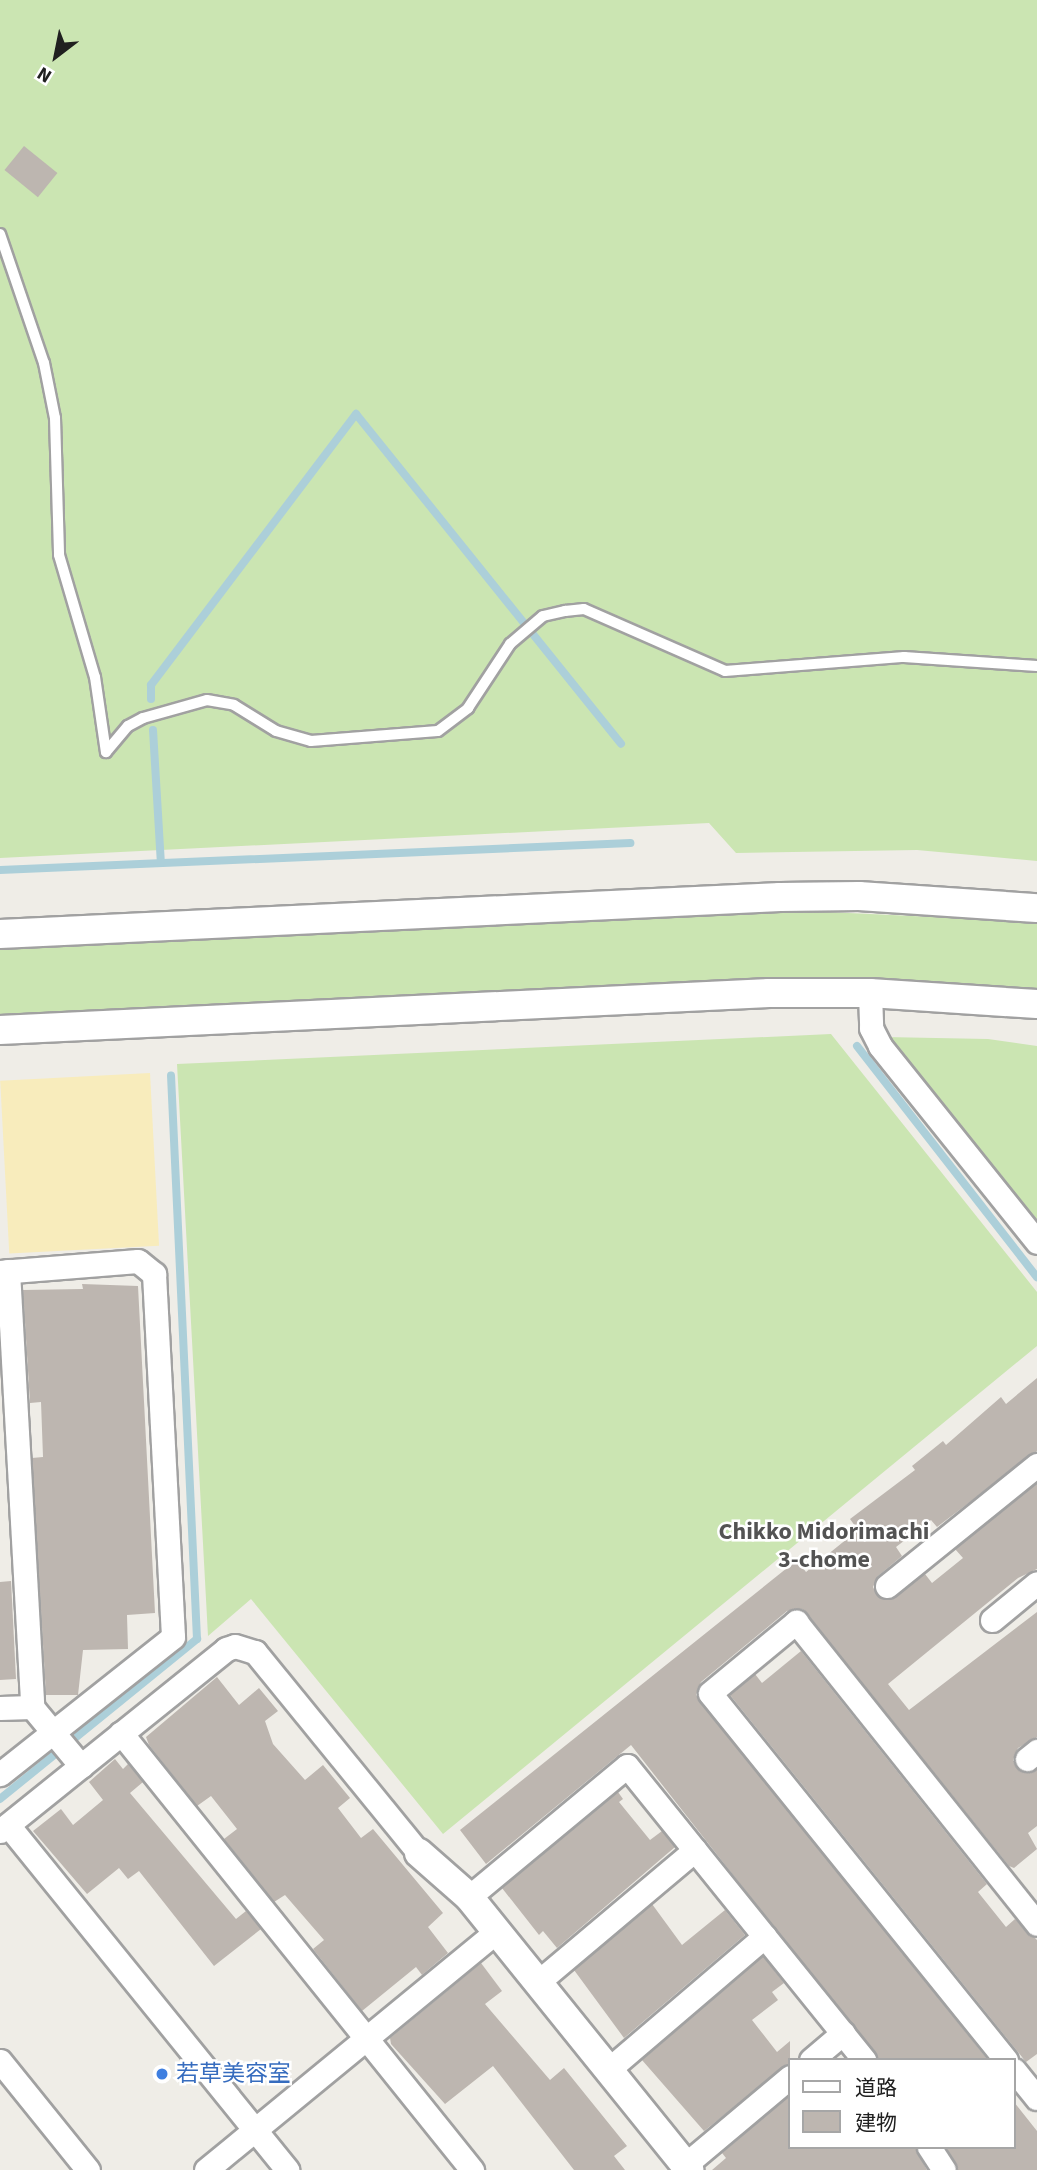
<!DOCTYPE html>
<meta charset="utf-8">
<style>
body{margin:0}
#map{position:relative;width:1037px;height:2170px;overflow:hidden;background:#efede7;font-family:"Source Sans 3","Noto Sans JP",sans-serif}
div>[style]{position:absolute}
.grass>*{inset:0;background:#cbe5b2}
.sand>*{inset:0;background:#f8ecbc;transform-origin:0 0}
.stream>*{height:8px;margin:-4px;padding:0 4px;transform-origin:4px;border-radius:4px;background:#accfd9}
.building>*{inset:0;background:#bdb6b0;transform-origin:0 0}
.roads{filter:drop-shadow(2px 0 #a1a1a1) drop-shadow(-2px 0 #a1a1a1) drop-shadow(0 2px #a1a1a1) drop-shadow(0 -2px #a1a1a1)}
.service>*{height:10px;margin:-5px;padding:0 5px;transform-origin:5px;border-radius:5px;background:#fff}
.minor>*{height:23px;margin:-11.5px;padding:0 11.5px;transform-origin:11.5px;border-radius:11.5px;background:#fff}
.tertiary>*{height:28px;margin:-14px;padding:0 14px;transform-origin:14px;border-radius:14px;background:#fff}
.dots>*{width:19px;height:19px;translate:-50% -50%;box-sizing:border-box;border:4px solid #fff;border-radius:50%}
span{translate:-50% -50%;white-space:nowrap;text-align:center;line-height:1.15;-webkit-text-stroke:5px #fff;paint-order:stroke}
.shop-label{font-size:23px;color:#366cbe}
.left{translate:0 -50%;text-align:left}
.neighbourhood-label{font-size:24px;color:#535353;font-weight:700}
.legend{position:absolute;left:788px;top:2058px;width:228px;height:91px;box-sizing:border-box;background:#fff;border:2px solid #a6a6a6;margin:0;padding:9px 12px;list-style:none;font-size:21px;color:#202020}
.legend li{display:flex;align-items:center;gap:14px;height:35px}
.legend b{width:35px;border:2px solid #a6a6a6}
.north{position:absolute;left:21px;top:21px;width:70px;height:70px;-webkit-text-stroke:5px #fff;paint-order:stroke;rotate:212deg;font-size:19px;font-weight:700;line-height:28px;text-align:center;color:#202020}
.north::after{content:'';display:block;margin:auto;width:24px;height:32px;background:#202020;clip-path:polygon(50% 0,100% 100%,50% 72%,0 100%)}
</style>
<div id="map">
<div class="grass">
<div style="clip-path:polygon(0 0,1037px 0,1037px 861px,917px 850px,736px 853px,709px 823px,0 858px)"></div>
<div style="clip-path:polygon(806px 911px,1037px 922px,1037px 989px,819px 978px,0 1015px,0 948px)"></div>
<div style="clip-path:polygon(831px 1034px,1037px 1292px,1037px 1346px,443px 1834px,251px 1599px,208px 1636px,177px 1064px)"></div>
<div style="clip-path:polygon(884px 1037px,988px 1039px,1037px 1046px,1037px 1224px)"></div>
</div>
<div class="sand">
<div style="left:150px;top:1073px;width:173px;height:150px;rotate:87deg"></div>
</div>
<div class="stream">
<div style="left:151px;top:699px;width:14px;rotate:-90deg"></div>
<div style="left:151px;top:685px;width:340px;rotate:-52.9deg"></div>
<div style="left:356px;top:414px;width:423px;rotate:51.2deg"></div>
<div style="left:153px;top:730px;width:133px;rotate:86.6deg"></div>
<div style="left:0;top:870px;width:631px;rotate:-2.45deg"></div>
<div style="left:857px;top:1046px;width:293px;rotate:52.1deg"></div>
<div style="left:0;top:1799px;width:254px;rotate:-39.1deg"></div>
<div style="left:197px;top:1639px;width:564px;rotate:-92.64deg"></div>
</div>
<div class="building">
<div style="left:24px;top:146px;width:43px;height:31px;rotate:39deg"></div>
<div style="clip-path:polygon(82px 1284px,138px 1286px,155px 1613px,127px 1615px,128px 1649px,83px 1650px,78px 1695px,46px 1695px,32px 1458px,43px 1457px,41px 1402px,30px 1403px,23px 1290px,83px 1289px)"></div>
<div style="clip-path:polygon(1037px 1378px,1037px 1451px,937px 1527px,931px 1520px,896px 1547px,902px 1556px,878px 1576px,873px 1587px,877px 1595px,888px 1600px,925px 1574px,932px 1583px,963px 1558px,955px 1549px,1037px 1483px,1037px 1569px,1018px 1578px,888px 1684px,909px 1710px,1037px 1612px,1037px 1737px,1018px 1748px,1013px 1760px,1023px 1772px,1037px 1769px,1037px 1826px,1028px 1833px,1037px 1849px,1014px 1868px,1009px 1866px,802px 1609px,787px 1611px,701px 1682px,696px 1695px,988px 2060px,878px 2060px,631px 1745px,486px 1864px,460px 1830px,797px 1560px,806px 1572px,858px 1530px,850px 1519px,915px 1470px,912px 1466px,943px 1441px,946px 1445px,1001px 1397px,1006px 1404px)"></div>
<div style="clip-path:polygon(11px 1581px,16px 1679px,0 1680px,0 1582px)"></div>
<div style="clip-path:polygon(801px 1651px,987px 1884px,978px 1892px,1006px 1927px,1015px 1919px,1037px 1940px,1037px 2054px,1026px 2062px,730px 1695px,755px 1674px,762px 1683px)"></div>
<div style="clip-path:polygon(217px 1677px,239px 1705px,259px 1688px,278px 1711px,265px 1721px,273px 1744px,305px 1780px,323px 1765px,350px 1798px,338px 1808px,361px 1838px,373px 1829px,443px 1913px,428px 1927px,448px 1953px,422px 1975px,416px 1967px,362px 2011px,313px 1949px,324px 1940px,285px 1895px,274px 1902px,224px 1839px,237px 1829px,211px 1796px,197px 1806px,149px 1745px,146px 1737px)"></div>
<div style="clip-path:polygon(115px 1759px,123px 1769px,128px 1764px,143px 1782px,130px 1793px,236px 1919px,246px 1911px,261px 1929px,214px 1966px,139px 1871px,128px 1879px,119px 1868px,87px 1894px,33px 1831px,61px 1809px,73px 1825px,103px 1800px,89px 1782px)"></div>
<div style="clip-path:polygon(618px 1792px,623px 1799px,619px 1802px,650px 1840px,662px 1831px,675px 1847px,557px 1948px,543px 1931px,539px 1935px,502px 1888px)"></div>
<div style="clip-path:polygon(652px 1904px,682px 1945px,725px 1910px,745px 1935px,624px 2038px,574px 1970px)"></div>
<div style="clip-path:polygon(763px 1956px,784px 1983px,772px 1992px,778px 2000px,752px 2020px,777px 2052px,790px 2041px,790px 2063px,704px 2131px,642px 2060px)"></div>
<div style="clip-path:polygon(481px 1963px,502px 1991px,485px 2004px,550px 2080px,564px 2068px,627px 2146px,614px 2156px,625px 2170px,574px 2170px,493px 2066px,445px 2104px,391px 2044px,390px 2038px)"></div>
<div style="clip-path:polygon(790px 2095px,790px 2147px,915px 2147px,927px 2170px,712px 2170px,726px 2158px,722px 2153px)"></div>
<div style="clip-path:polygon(1014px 2102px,1037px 2131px,1037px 2170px,958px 2170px,946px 2147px,1014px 2147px)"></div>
</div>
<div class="roads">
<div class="service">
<div style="left:0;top:234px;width:136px;rotate:71.2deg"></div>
<div style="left:44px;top:363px;width:56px;rotate:78.7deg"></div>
<div style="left:55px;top:418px;width:137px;rotate:88.3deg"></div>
<div style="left:59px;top:555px;width:127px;rotate:73.6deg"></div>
<div style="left:95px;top:677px;width:76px;rotate:81.7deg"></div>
<div style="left:106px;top:752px;width:34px;rotate:-50deg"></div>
<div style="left:128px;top:726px;width:17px;rotate:-28deg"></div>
<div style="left:143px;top:718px;width:66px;rotate:-15.7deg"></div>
<div style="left:207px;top:700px;width:27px;rotate:10deg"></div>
<div style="left:234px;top:705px;width:49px;rotate:31.8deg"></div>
<div style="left:276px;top:731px;width:36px;rotate:16deg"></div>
<div style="left:311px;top:741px;width:127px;rotate:-4.5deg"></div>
<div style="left:438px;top:731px;width:38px;rotate:-37deg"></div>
<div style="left:468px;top:708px;width:77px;rotate:-56.7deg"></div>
<div style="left:510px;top:644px;width:43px;rotate:-40.3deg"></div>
<div style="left:543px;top:616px;width:23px;rotate:-13deg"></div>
<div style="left:565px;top:611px;width:19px;rotate:-6deg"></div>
<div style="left:584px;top:609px;width:154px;rotate:23.7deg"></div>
<div style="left:725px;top:671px;width:180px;rotate:-4.5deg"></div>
<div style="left:904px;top:657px;width:133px;rotate:3.9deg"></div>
</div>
<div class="minor">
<div style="left:870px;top:993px;width:35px;rotate:88deg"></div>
<div style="left:871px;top:1028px;width:20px;rotate:63deg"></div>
<div style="left:880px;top:1046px;width:251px;rotate:51.3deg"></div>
<div style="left:8px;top:1271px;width:437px;rotate:86.8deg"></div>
<div style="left:0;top:1272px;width:138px;rotate:-4.6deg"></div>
<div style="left:138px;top:1261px;width:21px;rotate:39deg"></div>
<div style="left:154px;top:1274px;width:363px;rotate:87deg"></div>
<div style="left:173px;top:1637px;width:221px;rotate:141.6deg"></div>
<div style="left:887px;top:1586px;width:193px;rotate:-38.9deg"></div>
<div style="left:992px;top:1620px;width:58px;rotate:-39.4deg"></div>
<div style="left:0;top:1708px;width:32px;rotate:-2deg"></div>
<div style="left:32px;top:1707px;width:77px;rotate:50.3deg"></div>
<div style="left:121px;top:1733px;width:561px;rotate:51.23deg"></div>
<div style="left:1027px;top:1759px;width:13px;rotate:-39deg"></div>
<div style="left:8px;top:1825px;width:444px;rotate:51deg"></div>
<div style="left:0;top:1831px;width:290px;rotate:-38.8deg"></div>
<div style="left:226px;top:1649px;width:9px;rotate:-18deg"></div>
<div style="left:235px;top:1646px;width:21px;rotate:17deg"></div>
<div style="left:255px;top:1652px;width:259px;rotate:50.8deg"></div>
<div style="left:469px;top:1897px;width:205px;rotate:-39.7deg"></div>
<div style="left:627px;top:1766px;width:378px;rotate:51.1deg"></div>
<div style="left:538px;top:1982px;width:205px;rotate:-40.1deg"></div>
<div style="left:811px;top:2060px;width:42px;rotate:-40.2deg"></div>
<div style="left:1006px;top:2060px;width:471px;rotate:-128.9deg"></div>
<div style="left:710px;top:1693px;width:112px;rotate:-39.5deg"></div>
<div style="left:796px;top:1622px;width:386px;rotate:51.4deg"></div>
<div style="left:0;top:2061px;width:140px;rotate:51.1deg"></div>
<div style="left:608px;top:2070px;width:206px;rotate:-40.5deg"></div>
<div style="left:1014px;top:2070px;width:36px;rotate:51deg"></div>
<div style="left:929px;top:2147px;width:27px;rotate:57deg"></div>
<div style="left:685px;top:2165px;width:137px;rotate:-40deg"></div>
<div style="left:206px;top:2170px;width:375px;rotate:-39.4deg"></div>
</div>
<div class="tertiary">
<div style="left:0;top:934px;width:781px;rotate:-2.72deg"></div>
<div style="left:780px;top:897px;width:79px;rotate:-0.7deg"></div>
<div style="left:859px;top:896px;width:178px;rotate:3.9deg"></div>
<div style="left:0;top:1030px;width:770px;rotate:-2.75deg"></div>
<div style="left:769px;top:993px;width:101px"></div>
<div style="left:870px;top:993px;width:167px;rotate:3.8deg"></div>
<div style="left:419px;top:1853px;width:67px;rotate:41.3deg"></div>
<div style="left:469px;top:1897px;width:351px;rotate:51.1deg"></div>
</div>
</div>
<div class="dots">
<div style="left:162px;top:2074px;background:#3f7fe0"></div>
</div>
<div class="shop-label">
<span class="left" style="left:176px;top:2074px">若草美容室</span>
</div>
<div class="neighbourhood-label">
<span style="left:824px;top:1546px">Chikko Midorimachi<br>3-chome</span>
</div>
<ul class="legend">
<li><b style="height:9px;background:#fff"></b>道路</li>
<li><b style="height:19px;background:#bdb6b0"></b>建物</li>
</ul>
<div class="north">N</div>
</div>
